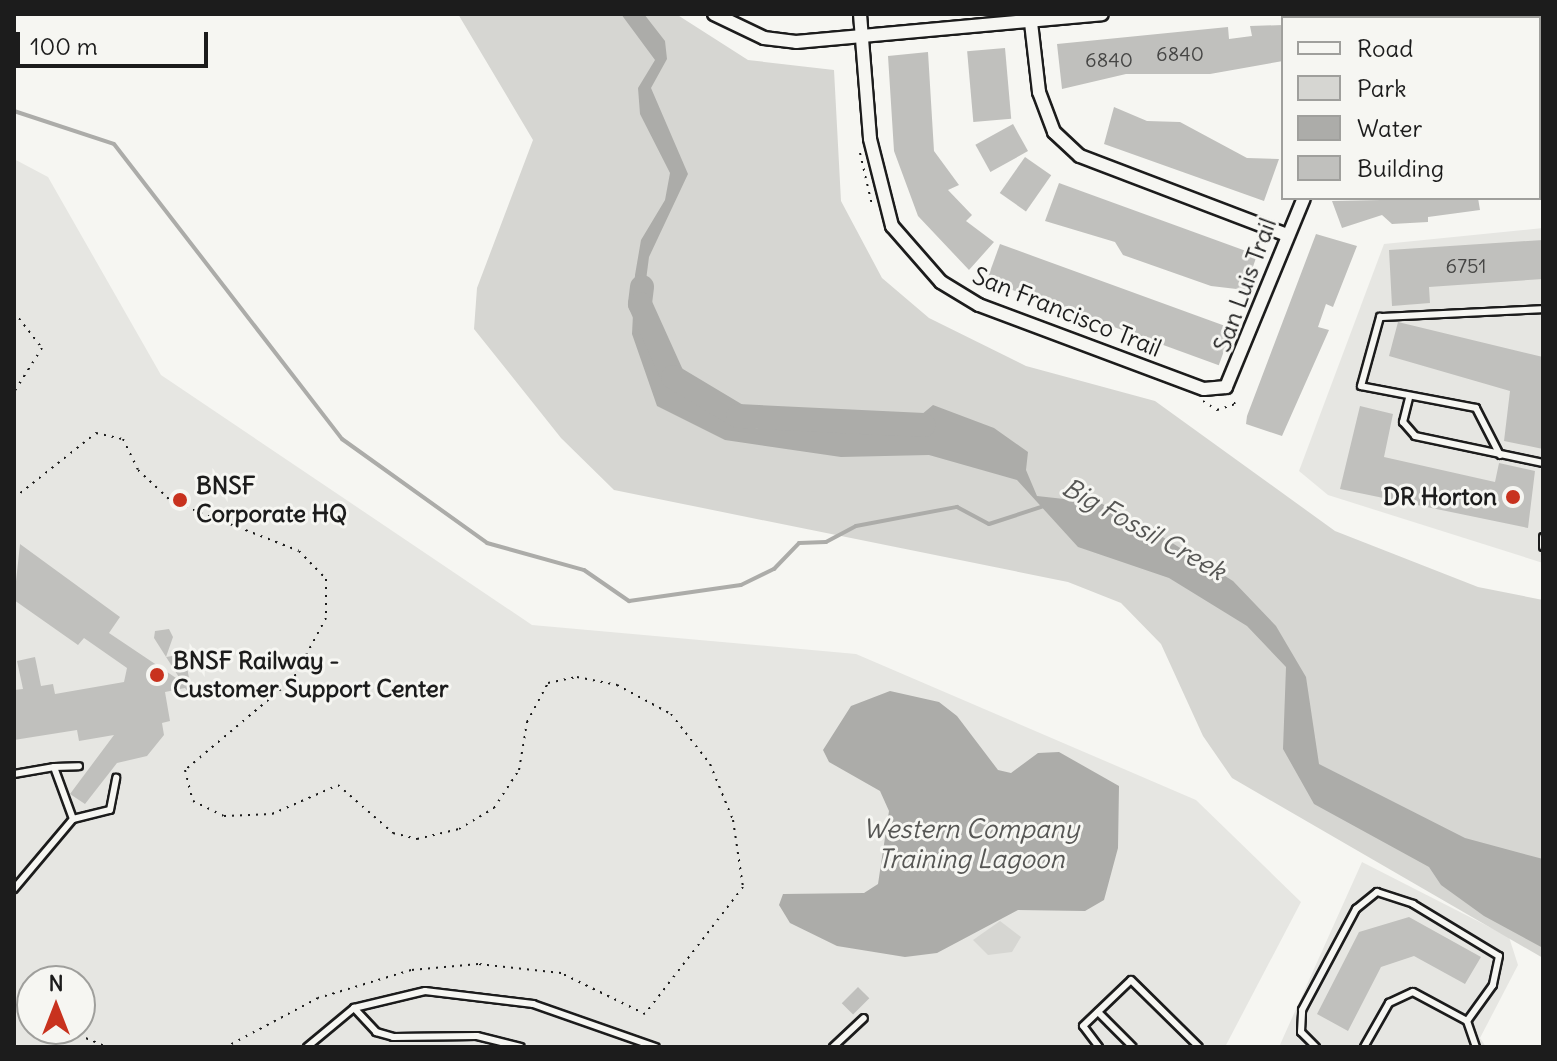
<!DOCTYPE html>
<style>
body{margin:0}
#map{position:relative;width:1557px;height:1061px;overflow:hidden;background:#f6f6f2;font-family:Delius,sans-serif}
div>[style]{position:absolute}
.built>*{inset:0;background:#e6e6e2}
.green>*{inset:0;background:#d6d6d2}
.water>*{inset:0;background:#acaca9}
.stream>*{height:4px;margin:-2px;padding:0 2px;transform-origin:2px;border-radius:2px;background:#acaca9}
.river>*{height:24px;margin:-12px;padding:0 12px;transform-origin:12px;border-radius:12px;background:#acaca9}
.building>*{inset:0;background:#c0c0bd;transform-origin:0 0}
.path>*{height:2px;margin-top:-1px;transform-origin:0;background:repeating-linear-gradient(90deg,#1c1c1c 0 2px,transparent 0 8px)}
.roads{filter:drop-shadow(2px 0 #1c1c1c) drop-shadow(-2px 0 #1c1c1c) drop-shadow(0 2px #1c1c1c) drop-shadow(0 -2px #1c1c1c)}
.lane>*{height:6px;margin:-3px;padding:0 3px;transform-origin:3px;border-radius:3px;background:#f6f6f2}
.street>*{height:12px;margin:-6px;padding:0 6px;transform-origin:6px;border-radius:6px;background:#f6f6f2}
.dots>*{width:22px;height:22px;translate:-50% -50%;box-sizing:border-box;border:4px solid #f6f6f2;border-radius:50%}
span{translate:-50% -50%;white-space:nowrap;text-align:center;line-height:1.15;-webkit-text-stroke:6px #f6f6f2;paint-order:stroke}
.number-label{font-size:20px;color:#454544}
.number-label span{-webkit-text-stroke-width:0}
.street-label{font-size:24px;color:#1c1c1c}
.poi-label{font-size:24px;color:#1c1c1c;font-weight:700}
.left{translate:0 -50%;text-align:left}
.right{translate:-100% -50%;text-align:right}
.water-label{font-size:26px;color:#565654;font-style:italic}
.frame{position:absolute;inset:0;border:16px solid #1c1c1c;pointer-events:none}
.legend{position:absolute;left:1281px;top:16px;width:260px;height:184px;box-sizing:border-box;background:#f6f6f2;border:2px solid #9f9f9c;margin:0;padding:10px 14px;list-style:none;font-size:24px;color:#1c1c1c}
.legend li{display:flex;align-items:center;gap:16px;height:40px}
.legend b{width:40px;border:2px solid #9f9f9c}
.north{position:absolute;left:16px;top:965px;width:80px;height:80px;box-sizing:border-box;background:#f6f6f2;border:2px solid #9f9f9c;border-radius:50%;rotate:0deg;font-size:22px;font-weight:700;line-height:32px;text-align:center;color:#1c1c1c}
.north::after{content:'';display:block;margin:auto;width:28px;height:36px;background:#c8321e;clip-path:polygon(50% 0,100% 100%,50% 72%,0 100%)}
.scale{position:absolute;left:16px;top:32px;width:192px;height:36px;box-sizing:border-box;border:4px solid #1c1c1c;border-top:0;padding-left:10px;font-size:24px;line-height:28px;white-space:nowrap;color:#1c1c1c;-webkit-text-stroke:6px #f6f6f2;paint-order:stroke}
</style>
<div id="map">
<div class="built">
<div style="clip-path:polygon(evenodd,14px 159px,48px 177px,161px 375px,532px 625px,856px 654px,1196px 800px,1301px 902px,1225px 1047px,14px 1047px,14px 159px,32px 981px,80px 981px,80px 1029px,32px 1029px,32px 981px)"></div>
<div style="clip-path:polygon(1543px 228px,1543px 563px,1328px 495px,1299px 471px,1384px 244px)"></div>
<div style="clip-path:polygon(1362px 862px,1509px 937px,1518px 965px,1480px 1038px,1486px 1047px,1279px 1047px)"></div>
</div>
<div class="green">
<div style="clip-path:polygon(458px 14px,676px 14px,748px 60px,834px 70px,841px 201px,882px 278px,929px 318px,1026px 366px,1155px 401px,1335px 531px,1478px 587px,1543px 600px,1543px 958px,1232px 778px,1203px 736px,1161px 644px,1121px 603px,1068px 582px,614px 490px,561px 438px,474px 329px,477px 288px,533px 140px)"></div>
<div style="clip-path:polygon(1000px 921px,1021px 937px,1012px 952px,988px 955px,973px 940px)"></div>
</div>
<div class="water">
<div style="clip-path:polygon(621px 14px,644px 14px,665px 41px,667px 59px,651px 88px,688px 174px,649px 257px,645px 288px,647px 339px,672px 381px,757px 429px,915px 420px,933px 405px,994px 428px,1028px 452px,1026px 470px,1037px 496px,1100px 503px,1129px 516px,1233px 581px,1276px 626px,1306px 677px,1319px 764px,1465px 838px,1543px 859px,1543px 948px,1484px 916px,1441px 885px,1429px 867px,1314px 804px,1283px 749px,1286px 667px,1247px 626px,1169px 578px,1078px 547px,1017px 480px,929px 455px,841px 457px,725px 440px,657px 406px,632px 334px,635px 275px,641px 240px,665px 200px,670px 173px,640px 114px,638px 88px,655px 60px)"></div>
<div style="clip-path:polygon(890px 691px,939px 702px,957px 716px,998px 770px,1011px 773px,1038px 753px,1059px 752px,1119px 786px,1118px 848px,1104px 900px,1085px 911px,1018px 910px,937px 953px,905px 957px,837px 946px,790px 923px,779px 905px,783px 894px,864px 893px,878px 884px,889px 811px,880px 791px,829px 762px,823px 750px,851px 706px)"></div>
</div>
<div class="stream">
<div style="left:14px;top:111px;width:105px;rotate:18.3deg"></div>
<div style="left:114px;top:144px;width:373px;rotate:52.3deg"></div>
<div style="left:342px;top:439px;width:178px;rotate:35.6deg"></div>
<div style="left:487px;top:543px;width:101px;rotate:15.6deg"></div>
<div style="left:584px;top:570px;width:55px;rotate:34.6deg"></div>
<div style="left:629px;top:601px;width:113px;rotate:-8.1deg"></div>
<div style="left:741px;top:585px;width:37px;rotate:-26deg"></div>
<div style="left:774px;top:569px;width:36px;rotate:-46deg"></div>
<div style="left:799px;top:543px;width:27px;rotate:-2deg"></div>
<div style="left:826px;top:542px;width:34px;rotate:-28deg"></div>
<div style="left:856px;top:526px;width:103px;rotate:-10.7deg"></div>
<div style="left:957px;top:507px;width:36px;rotate:28deg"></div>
<div style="left:989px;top:524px;width:55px;rotate:-18.1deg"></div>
</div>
<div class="river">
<div style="left:642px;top:287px;width:17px;rotate:97deg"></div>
<div style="left:640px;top:304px;width:80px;rotate:65.7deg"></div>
<div style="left:673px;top:377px;width:76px;rotate:31deg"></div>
<div style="left:738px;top:416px;width:186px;rotate:2.8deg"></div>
</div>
<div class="building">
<div style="clip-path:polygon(1283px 25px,1283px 61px,1210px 74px,1126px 74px,1062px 89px,1057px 44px,1228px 27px,1229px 39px,1252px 36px,1250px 26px)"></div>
<div style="left:1005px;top:48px;width:71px;height:38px;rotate:85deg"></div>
<div style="clip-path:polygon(928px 52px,934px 151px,959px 185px,948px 190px,972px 215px,966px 221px,994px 242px,969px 270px,918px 216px,894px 151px,888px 56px)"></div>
<div style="clip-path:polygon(1114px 107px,1147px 121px,1180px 122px,1247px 158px,1279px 159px,1264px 201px,1104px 144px)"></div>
<div style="left:1013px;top:124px;width:31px;height:43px;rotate:61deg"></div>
<div style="left:1025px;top:157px;width:32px;height:44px;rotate:35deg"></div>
<div style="clip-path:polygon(1059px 183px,1257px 255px,1245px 290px,1211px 286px,1123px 255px,1115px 242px,1045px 221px)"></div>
<div style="clip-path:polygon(1478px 198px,1480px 210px,1428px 217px,1428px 222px,1392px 224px,1382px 215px,1342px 228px,1332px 201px)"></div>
<div style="clip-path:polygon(1316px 234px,1357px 246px,1333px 307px,1326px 304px,1318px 327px,1329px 330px,1282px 436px,1246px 424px,1247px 416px)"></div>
<div style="clip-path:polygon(1543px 240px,1543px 279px,1429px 287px,1430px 303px,1392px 306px,1389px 250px)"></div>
<div style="left:1000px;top:244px;width:247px;height:39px;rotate:20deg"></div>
<div style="clip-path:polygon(1398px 322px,1543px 357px,1543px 449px,1504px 441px,1510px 391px,1389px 356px)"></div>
<div style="clip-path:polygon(1360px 406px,1393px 414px,1384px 457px,1495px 482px,1499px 463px,1535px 471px,1528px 528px,1340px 489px)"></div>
<div style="clip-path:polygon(20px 544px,120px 617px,109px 633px,182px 682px,154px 638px,155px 631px,169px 629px,173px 637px,166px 657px,185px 654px,192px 697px,185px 688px,165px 692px,170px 721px,162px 723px,164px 735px,147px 756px,117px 763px,85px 804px,70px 794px,114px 735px,79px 741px,77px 730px,14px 740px,14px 690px,23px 689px,17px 661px,35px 657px,41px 686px,53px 684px,55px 694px,124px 682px,127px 668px,84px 638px,78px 645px,14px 600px)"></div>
<div style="clip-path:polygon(1409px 917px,1481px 957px,1465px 984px,1414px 956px,1381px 967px,1348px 1031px,1317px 1014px,1359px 932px)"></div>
<div style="left:858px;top:987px;width:16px;height:23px;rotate:45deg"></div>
</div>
<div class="path">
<div style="left:860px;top:153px;width:53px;rotate:77deg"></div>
<div style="left:14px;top:312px;width:46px;rotate:52.1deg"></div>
<div style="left:42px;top:348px;width:52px;rotate:122.5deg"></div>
<div style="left:1203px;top:401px;width:17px;rotate:33deg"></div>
<div style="left:1217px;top:410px;width:19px;rotate:-18deg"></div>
<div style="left:1235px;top:404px;width:6px;rotate:-121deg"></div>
<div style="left:14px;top:498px;width:105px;rotate:-38.4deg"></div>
<div style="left:96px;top:433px;width:28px;rotate:13deg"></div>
<div style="left:123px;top:439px;width:34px;rotate:64deg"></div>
<div style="left:138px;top:470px;width:45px;rotate:43.2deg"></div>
<div style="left:171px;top:501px;width:137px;rotate:21.3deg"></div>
<div style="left:299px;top:551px;width:39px;rotate:46deg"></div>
<div style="left:326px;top:579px;width:39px;rotate:90deg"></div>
<div style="left:326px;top:618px;width:69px;rotate:118.4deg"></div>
<div style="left:293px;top:679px;width:141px;rotate:139.9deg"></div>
<div style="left:185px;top:770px;width:32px;rotate:76deg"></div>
<div style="left:193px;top:801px;width:34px;rotate:26deg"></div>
<div style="left:224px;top:816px;width:48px;rotate:-2.4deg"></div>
<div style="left:272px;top:814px;width:72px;rotate:-23.7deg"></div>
<div style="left:338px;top:785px;width:73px;rotate:41.1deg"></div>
<div style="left:393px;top:833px;width:25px;rotate:14deg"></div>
<div style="left:417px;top:839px;width:43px;rotate:-13.4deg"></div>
<div style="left:459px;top:829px;width:41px;rotate:-31deg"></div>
<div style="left:494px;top:808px;width:45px;rotate:-56.7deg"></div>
<div style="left:519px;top:770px;width:49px;rotate:-80.5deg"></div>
<div style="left:527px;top:722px;width:44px;rotate:-61.7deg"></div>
<div style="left:548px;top:683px;width:30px;rotate:-12deg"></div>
<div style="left:577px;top:677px;width:41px;rotate:11.3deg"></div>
<div style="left:617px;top:685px;width:61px;rotate:28.2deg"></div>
<div style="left:671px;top:714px;width:63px;rotate:52deg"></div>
<div style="left:710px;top:764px;width:61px;rotate:67.7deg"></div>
<div style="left:733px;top:820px;width:68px;rotate:81.5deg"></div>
<div style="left:743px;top:887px;width:160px;rotate:127.7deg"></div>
<div style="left:645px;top:1014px;width:93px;rotate:-154deg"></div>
<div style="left:561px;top:973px;width:83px;rotate:-173.8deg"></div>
<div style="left:478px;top:964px;width:67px;rotate:174.9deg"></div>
<div style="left:411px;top:970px;width:97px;rotate:163.2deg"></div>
<div style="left:318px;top:998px;width:104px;rotate:152deg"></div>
<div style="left:14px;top:987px;width:23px;rotate:38deg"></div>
<div style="left:64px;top:1029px;width:47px;rotate:22.7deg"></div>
</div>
<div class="roads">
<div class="lane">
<div style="left:1409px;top:398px;width:25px;rotate:104deg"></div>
<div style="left:1403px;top:422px;width:18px;rotate:49deg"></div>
<div style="left:1415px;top:436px;width:131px;rotate:11.9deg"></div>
<div style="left:1500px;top:455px;width:53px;rotate:-117.1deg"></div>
<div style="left:1476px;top:408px;width:117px;rotate:-169.2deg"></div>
<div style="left:1361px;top:386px;width:72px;rotate:-74.6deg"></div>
<div style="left:1380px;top:317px;width:163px;rotate:-2.8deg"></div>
<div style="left:1543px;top:537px;width:10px;rotate:90deg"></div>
<div style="left:14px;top:774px;width:41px;rotate:-9.9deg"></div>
<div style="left:73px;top:819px;width:55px;rotate:-110.1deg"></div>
<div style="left:54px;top:767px;width:25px;rotate:-2deg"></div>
<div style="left:14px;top:889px;width:92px;rotate:-49.9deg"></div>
<div style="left:73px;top:819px;width:38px;rotate:-14deg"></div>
<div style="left:110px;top:810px;width:33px;rotate:-79deg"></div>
<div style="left:354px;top:1008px;width:33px;rotate:47deg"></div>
<div style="left:376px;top:1032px;width:18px;rotate:16deg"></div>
<div style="left:393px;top:1037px;width:84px;rotate:-0.7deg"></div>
<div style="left:477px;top:1036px;width:45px;rotate:14deg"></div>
<div style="left:1098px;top:1012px;width:49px;rotate:45deg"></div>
<div style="left:307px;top:1047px;width:61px;rotate:-39.7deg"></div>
<div style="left:354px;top:1008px;width:73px;rotate:-13.5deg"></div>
<div style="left:425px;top:991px;width:109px;rotate:6.9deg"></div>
<div style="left:533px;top:1004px;width:130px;rotate:19.3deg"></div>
<div style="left:833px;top:1047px;width:42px;rotate:-43.1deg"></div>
<div style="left:1099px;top:1047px;width:26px;rotate:-127deg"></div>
<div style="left:1083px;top:1026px;width:66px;rotate:-43.8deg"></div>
<div style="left:1131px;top:980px;width:95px;rotate:44.6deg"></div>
<div style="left:1316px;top:1047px;width:21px;rotate:-135deg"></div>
<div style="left:1301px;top:1032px;width:22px;rotate:-87deg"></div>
<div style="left:1302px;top:1010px;width:115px;rotate:-61.9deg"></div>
<div style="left:1356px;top:909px;width:27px;rotate:-39deg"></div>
<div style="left:1377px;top:892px;width:38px;rotate:18deg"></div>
<div style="left:1413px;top:904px;width:100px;rotate:31.2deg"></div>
<div style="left:1499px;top:956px;width:30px;rotate:102deg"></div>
<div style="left:1493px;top:985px;width:44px;rotate:125.8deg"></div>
<div style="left:1364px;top:1047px;width:51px;rotate:-60.4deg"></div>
<div style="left:1389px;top:1003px;width:26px;rotate:-25deg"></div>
<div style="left:1413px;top:992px;width:61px;rotate:28.2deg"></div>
<div style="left:1467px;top:1021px;width:28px;rotate:71deg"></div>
</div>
<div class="street">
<div style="left:714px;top:14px;width:55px;rotate:25.6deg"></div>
<div style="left:764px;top:38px;width:32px;rotate:7deg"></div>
<div style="left:796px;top:42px;width:307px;rotate:-5.2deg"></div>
<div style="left:860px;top:14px;width:125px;rotate:85.4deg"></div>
<div style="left:870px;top:139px;width:90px;rotate:75.8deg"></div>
<div style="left:892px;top:226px;width:74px;rotate:48.8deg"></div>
<div style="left:941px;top:282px;width:44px;rotate:31.2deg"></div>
<div style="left:979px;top:305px;width:240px;rotate:20.5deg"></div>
<div style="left:1204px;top:389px;width:22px;rotate:-5deg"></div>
<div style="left:1226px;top:387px;width:204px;rotate:-67.6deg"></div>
<div style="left:1030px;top:14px;width:79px;rotate:83.4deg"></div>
<div style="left:1039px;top:92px;width:43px;rotate:69.4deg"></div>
<div style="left:1054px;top:132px;width:35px;rotate:43deg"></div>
<div style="left:1080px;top:156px;width:218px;rotate:20.9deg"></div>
<div style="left:1466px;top:14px;width:4px;rotate:76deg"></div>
</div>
</div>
<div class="dots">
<div style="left:1513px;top:497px;background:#c8321e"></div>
<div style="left:180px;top:500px;background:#c8321e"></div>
<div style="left:157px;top:675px;background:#c8321e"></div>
</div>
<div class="number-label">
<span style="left:1180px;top:53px">6840</span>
<span style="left:1109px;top:59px">6840</span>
<span style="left:1466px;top:265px">6751</span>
</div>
<div class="street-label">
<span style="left:1245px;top:285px;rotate:-70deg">San Luis Trail</span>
<span style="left:1067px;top:312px;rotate:22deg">San Francisco Trail</span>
</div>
<div class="poi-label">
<span class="left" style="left:196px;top:500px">BNSF<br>Corporate HQ</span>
<span class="right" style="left:1497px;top:497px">DR Horton</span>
<span class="left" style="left:173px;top:675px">BNSF Railway -<br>Customer Support Center</span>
</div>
<div class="water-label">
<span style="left:1144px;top:529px;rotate:29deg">Big Fossil Creek</span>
<span style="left:971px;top:844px">Western Company<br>Training Lagoon</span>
</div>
<div class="frame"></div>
<ul class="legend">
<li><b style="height:10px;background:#f6f6f2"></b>Road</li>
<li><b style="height:22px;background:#d6d6d2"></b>Park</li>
<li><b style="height:22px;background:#acaca9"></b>Water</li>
<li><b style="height:22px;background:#c0c0bd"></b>Building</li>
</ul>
<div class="north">N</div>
<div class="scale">100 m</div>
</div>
